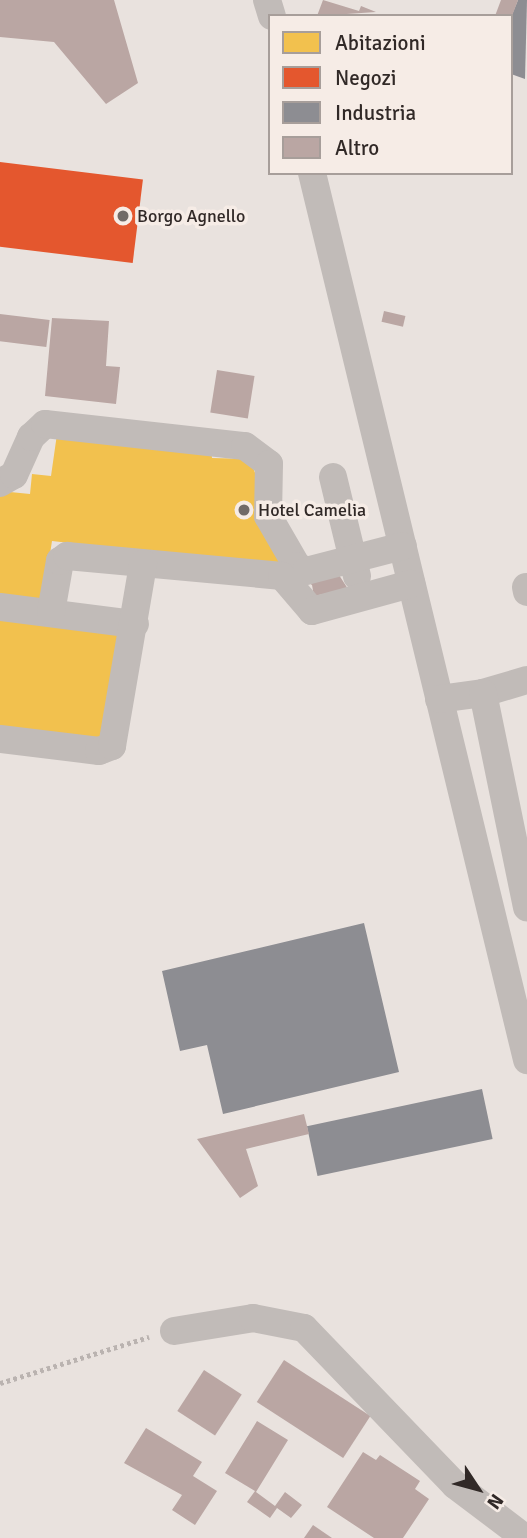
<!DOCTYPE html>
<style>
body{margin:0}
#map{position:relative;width:527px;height:1538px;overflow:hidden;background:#e9e2de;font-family:Signika,sans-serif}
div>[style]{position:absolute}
.homes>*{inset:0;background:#f2c14e;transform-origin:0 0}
.shops>*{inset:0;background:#e4572e;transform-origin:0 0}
.industry>*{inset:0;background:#8d8d92;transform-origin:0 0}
.building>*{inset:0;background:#baa6a3;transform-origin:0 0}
.path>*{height:4.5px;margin-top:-2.25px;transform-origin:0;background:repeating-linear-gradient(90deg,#bab3b0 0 3.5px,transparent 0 7px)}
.minor>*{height:28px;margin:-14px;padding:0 14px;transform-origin:14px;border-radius:14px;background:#c1bbb8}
.dots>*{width:19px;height:19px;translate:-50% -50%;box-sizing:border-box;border:4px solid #f6ece6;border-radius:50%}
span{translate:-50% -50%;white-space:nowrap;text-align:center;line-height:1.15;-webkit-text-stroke:7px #f6ece6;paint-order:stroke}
.poi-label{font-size:18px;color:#312927}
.left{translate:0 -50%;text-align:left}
.legend{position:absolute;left:268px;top:14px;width:245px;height:161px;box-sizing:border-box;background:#f6ece6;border:2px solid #a79e9a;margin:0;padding:9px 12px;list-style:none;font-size:21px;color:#312927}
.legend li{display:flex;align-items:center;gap:14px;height:35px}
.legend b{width:35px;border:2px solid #a79e9a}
.north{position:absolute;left:443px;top:1454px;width:70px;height:70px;-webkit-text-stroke:5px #f6ece6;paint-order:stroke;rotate:126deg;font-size:19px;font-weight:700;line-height:28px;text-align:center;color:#312927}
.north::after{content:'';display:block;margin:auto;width:24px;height:32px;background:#312927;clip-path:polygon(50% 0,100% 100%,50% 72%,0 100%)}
</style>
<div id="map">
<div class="homes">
<div style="clip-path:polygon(57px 434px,211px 448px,212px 458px,250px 459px,289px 568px,52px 541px,43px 600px,0 595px,0 491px,30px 494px,32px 474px,51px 476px)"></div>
<div style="left:0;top:618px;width:125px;height:107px;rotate:7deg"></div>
</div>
<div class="shops">
<div style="left:0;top:162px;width:144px;height:84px;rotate:7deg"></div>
</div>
<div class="industry">
<div style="clip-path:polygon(518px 0,527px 0,525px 79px,511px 74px,511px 17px)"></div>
<div style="clip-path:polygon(364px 923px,399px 1072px,223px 1114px,207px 1045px,180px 1051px,162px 971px)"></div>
<div style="left:482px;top:1089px;width:51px;height:179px;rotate:78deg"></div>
</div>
<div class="building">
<div style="clip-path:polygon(0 0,114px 0,138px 83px,106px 104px,54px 42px,0 37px)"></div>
<div style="clip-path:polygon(323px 0,359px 11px,361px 6px,376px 12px,317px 16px)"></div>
<div style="clip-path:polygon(501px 0,518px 0,512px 16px,495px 16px)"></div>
<div style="left:384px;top:311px;width:22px;height:11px;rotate:13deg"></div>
<div style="left:0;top:314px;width:50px;height:27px;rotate:7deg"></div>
<div style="clip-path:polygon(52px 318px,109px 321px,106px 366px,120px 367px,116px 404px,45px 396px)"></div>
<div style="left:217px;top:370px;width:38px;height:43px;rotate:9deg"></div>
<div style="clip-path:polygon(288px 570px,339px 575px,348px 589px,314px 596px,312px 585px)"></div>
<div style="clip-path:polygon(304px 1114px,309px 1134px,246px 1149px,258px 1186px,240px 1198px,197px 1139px)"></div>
<div style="left:284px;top:1360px;width:103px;height:50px;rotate:33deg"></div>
<div style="left:204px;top:1370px;width:45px;height:49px;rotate:33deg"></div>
<div style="clip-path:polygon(257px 1421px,288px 1440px,256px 1492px,275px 1506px,285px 1492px,302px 1505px,291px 1518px,277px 1508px,270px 1518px,247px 1502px,255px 1491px,225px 1473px)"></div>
<div style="clip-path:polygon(146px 1428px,202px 1462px,193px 1476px,217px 1491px,195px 1525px,172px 1510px,182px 1495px,124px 1463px)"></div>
<div style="clip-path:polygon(363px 1452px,376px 1460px,380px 1455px,420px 1481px,415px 1489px,429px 1499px,403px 1538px,374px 1538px,327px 1507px)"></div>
<div style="clip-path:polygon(313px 1525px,332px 1538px,304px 1538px)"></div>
</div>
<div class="path">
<div style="left:0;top:1383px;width:156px;rotate:-17.2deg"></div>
</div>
<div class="minor">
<div style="left:267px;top:0;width:17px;rotate:73deg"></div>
<div style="left:312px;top:173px;width:913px;rotate:76.37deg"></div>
<div style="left:333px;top:477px;width:102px;rotate:76.4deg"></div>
<div style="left:0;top:483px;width:16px;rotate:-30deg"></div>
<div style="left:14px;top:475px;width:42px;rotate:-65.9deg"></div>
<div style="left:31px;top:437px;width:19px;rotate:-43deg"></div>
<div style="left:45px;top:424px;width:201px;rotate:6.3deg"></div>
<div style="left:245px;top:446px;width:30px;rotate:37deg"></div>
<div style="left:269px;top:464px;width:52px;rotate:91.1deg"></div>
<div style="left:268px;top:516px;width:58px;rotate:59.9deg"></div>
<div style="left:297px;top:566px;width:10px;rotate:29deg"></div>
<div style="left:306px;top:571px;width:100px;rotate:-14.5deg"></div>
<div style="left:526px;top:587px;width:5px;rotate:79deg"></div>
<div style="left:0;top:607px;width:136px;rotate:7.2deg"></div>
<div style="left:51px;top:612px;width:52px;rotate:-80deg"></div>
<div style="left:60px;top:561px;width:9px;rotate:-36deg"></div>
<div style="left:67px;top:556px;width:216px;rotate:5.3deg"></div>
<div style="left:282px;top:576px;width:46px;rotate:49.4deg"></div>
<div style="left:312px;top:611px;width:103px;rotate:-15.3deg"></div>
<div style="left:483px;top:693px;width:46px;rotate:-16.5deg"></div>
<div style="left:439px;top:699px;width:44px;rotate:-7.8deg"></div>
<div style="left:483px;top:693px;width:219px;rotate:78.4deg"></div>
<div style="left:0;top:739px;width:100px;rotate:6.9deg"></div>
<div style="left:99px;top:751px;width:14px;rotate:-21deg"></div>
<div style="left:112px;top:746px;width:185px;rotate:-80.3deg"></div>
<div style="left:174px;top:1331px;width:80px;rotate:-9.3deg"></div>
<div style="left:253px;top:1318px;width:52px;rotate:11.1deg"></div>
<div style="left:304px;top:1328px;width:218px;rotate:46.1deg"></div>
<div style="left:455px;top:1485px;width:88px;rotate:37.1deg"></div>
</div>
<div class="dots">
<div style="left:123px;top:216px;background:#716a67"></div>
<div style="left:244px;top:510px;background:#716a67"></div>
</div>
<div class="poi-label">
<span class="left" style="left:137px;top:216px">Borgo Agnello</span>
<span class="left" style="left:258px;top:510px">Hotel Camelia</span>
</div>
<ul class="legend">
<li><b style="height:19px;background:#f2c14e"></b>Abitazioni</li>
<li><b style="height:19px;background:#e4572e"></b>Negozi</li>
<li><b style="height:19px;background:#8d8d92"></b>Industria</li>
<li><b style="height:19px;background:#baa6a3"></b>Altro</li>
</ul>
<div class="north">N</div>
</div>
